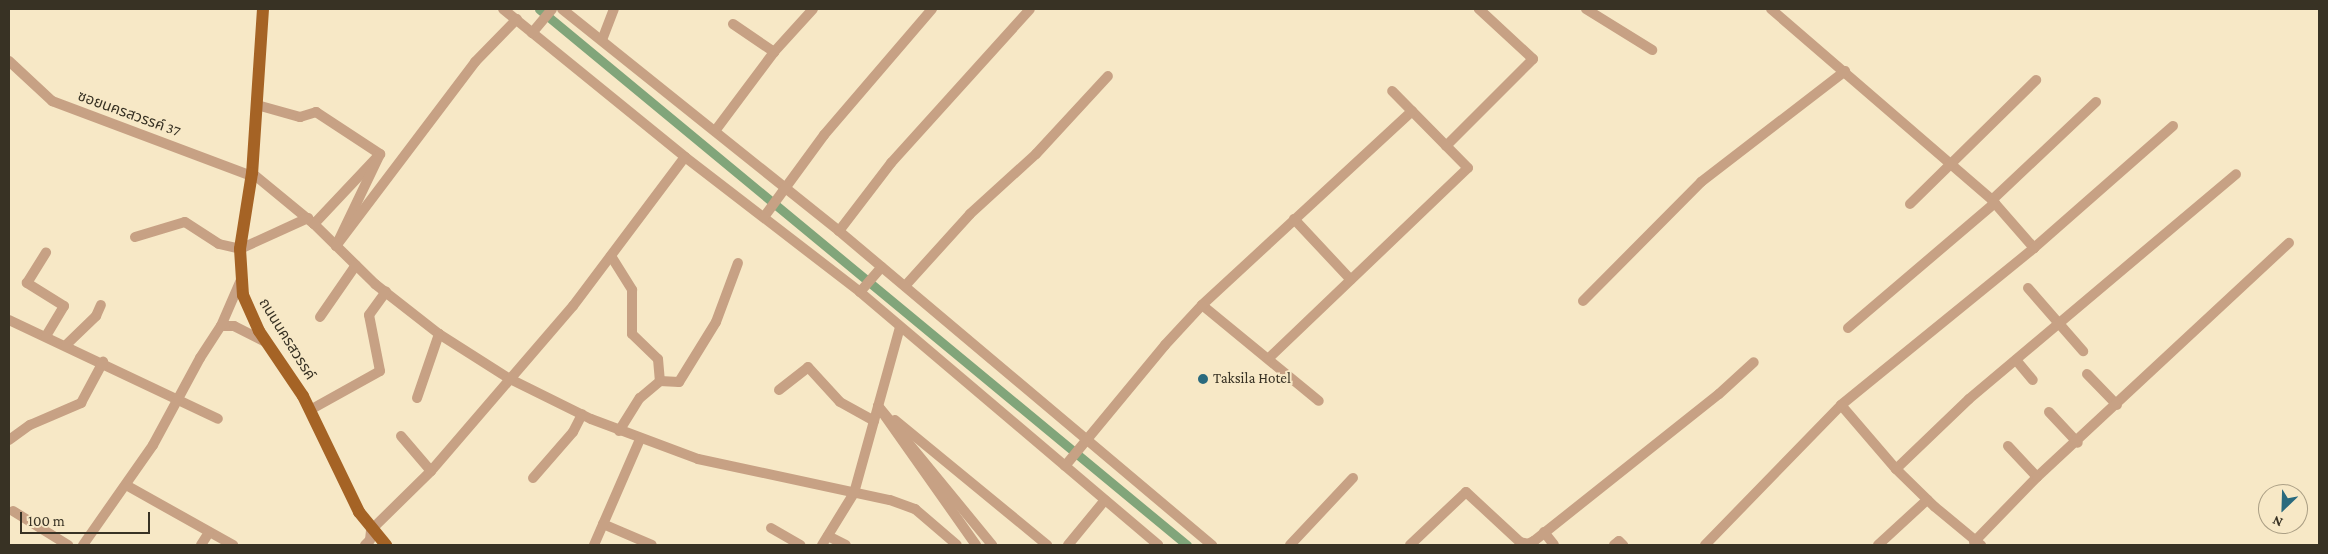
<!DOCTYPE html>
<meta charset="utf-8">
<style>
body{margin:0}
#map{position:relative;width:2328px;height:554px;overflow:hidden;background:#f7e8c6;font-family:"Crimson Pro","Noto Sans Thai",serif}
div>[style]{position:absolute}
.canal>*{height:9px;margin:-4.5px;padding:0 4.5px;transform-origin:4.5px;border-radius:4.5px;background:#81a57a}
.minor>*{height:10px;margin:-5px;padding:0 5px;transform-origin:5px;border-radius:5px;background:#c7a184}
.major>*{height:12px;margin:-6px;padding:0 6px;transform-origin:6px;border-radius:6px;background:#a56325}
.dots>*{width:14px;height:14px;translate:-50% -50%;box-sizing:border-box;border:2px solid #f7e8c6;border-radius:50%}
span{translate:-50% -50%;white-space:nowrap;text-align:center;line-height:1.15;-webkit-text-stroke:4px #f7e8c6;paint-order:stroke}
.street-label{font-size:15px;color:#383224}
.poi-label{font-size:15px;color:#383224}
.left{translate:0 -50%;text-align:left}
.frame{position:absolute;inset:0;border:10px solid #383224;pointer-events:none}
.north{position:absolute;left:2258px;top:484px;width:50px;height:50px;box-sizing:border-box;background:#f7e8c6;border:1px solid #ab9f85;border-radius:50%;rotate:204deg;font-size:14px;font-weight:700;line-height:20px;text-align:center;color:#383224}
.north::after{content:'';display:block;margin:auto;width:18px;height:22px;background:#2a6a7e;clip-path:polygon(50% 0,100% 100%,50% 72%,0 100%)}
.scale{position:absolute;left:20px;top:512px;width:130px;height:22px;box-sizing:border-box;border:2px solid #383224;border-top:0;padding-left:6px;font-size:15px;line-height:18px;white-space:nowrap;color:#383224;-webkit-text-stroke:4px #f7e8c6;paint-order:stroke}
</style>
<div id="map">
<div class="canal">
<div style="left:539px;top:9px;width:841px;rotate:39.6deg"></div>
</div>
<div class="minor">
<div style="left:503px;top:9px;width:235px;rotate:39.1deg"></div>
<div style="left:685px;top:157px;width:221px;rotate:37.6deg"></div>
<div style="left:860px;top:292px;width:391px;rotate:40.3deg"></div>
<div style="left:562px;top:9px;width:355px;rotate:38.7deg"></div>
<div style="left:839px;top:231px;width:488px;rotate:40.1deg"></div>
<div style="left:1586px;top:9px;width:78px;rotate:31.8deg"></div>
<div style="left:1771px;top:9px;width:292px;rotate:40.8deg"></div>
<div style="left:1992px;top:200px;width:64px;rotate:48.8deg"></div>
<div style="left:733px;top:24px;width:50px;rotate:34.3deg"></div>
<div style="left:532px;top:33px;width:31px;rotate:-50deg"></div>
<div style="left:602px;top:40px;width:33px;rotate:-69deg"></div>
<div style="left:9px;top:61px;width:59px;rotate:42.9deg"></div>
<div style="left:52px;top:101px;width:214px;rotate:20.6deg"></div>
<div style="left:257px;top:105px;width:45px;rotate:15.6deg"></div>
<div style="left:300px;top:117px;width:17px;rotate:-17deg"></div>
<div style="left:316px;top:112px;width:77px;rotate:33.3deg"></div>
<div style="left:715px;top:131px;width:99px;rotate:-53.2deg"></div>
<div style="left:774px;top:52px;width:58px;rotate:-47.8deg"></div>
<div style="left:1446px;top:146px;width:123px;rotate:-45deg"></div>
<div style="left:1533px;top:59px;width:74px;rotate:-137.2deg"></div>
<div style="left:252px;top:173px;width:80px;rotate:39.4deg"></div>
<div style="left:314px;top:224px;width:86px;rotate:44.5deg"></div>
<div style="left:375px;top:284px;width:81px;rotate:38deg"></div>
<div style="left:439px;top:334px;width:84px;rotate:32.4deg"></div>
<div style="left:510px;top:379px;width:90px;rotate:26.3deg"></div>
<div style="left:591px;top:419px;width:114px;rotate:20.5deg"></div>
<div style="left:698px;top:459px;width:196px;rotate:12.1deg"></div>
<div style="left:890px;top:500px;width:27px;rotate:20deg"></div>
<div style="left:915px;top:509px;width:55px;rotate:40.6deg"></div>
<div style="left:1992px;top:200px;width:143px;rotate:-43.3deg"></div>
<div style="left:1910px;top:204px;width:177px;rotate:-44.5deg"></div>
<div style="left:764px;top:217px;width:102px;rotate:-53.8deg"></div>
<div style="left:824px;top:135px;width:166px;rotate:-49.4deg"></div>
<div style="left:1294px;top:219px;width:83px;rotate:46.9deg"></div>
<div style="left:314px;top:224px;width:96px;rotate:-46.7deg"></div>
<div style="left:380px;top:154px;width:102px;rotate:115.6deg"></div>
<div style="left:336px;top:246px;width:231px;rotate:-52.9deg"></div>
<div style="left:475px;top:62px;width:60px;rotate:-45.7deg"></div>
<div style="left:839px;top:231px;width:86px;rotate:-52.6deg"></div>
<div style="left:891px;top:163px;width:207px;rotate:-47.9deg"></div>
<div style="left:135px;top:237px;width:52px;rotate:-16.7deg"></div>
<div style="left:185px;top:222px;width:40px;rotate:32.9deg"></div>
<div style="left:219px;top:244px;width:22px;rotate:13deg"></div>
<div style="left:240px;top:249px;width:75px;rotate:-24.5deg"></div>
<div style="left:611px;top:256px;width:40px;rotate:58deg"></div>
<div style="left:632px;top:290px;width:44px;rotate:90deg"></div>
<div style="left:632px;top:334px;width:36px;rotate:44deg"></div>
<div style="left:658px;top:359px;width:22px;rotate:85deg"></div>
<div style="left:905px;top:286px;width:97px;rotate:-47.9deg"></div>
<div style="left:970px;top:214px;width:89px;rotate:-42.3deg"></div>
<div style="left:1036px;top:154px;width:106px;rotate:-47.3deg"></div>
<div style="left:2028px;top:288px;width:84px;rotate:48.9deg"></div>
<div style="left:860px;top:292px;width:33px;rotate:-49deg"></div>
<div style="left:1583px;top:301px;width:168px;rotate:-45.2deg"></div>
<div style="left:1701px;top:182px;width:182px;rotate:-37.6deg"></div>
<div style="left:1202px;top:305px;width:151px;rotate:39.4deg"></div>
<div style="left:320px;top:317px;width:63px;rotate:-55.3deg"></div>
<div style="left:9px;top:320px;width:231px;rotate:25.3deg"></div>
<div style="left:221px;top:326px;width:13px"></div>
<div style="left:234px;top:326px;width:36px;rotate:27deg"></div>
<div style="left:1848px;top:328px;width:193px;rotate:-40.4deg"></div>
<div style="left:46px;top:336px;width:35px;rotate:-59deg"></div>
<div style="left:64px;top:306px;width:44px;rotate:-148.1deg"></div>
<div style="left:27px;top:283px;width:36px;rotate:-58deg"></div>
<div style="left:66px;top:345px;width:42px;rotate:-44deg"></div>
<div style="left:96px;top:316px;width:12px;rotate:-66deg"></div>
<div style="left:1269px;top:358px;width:275px;rotate:-43.7deg"></div>
<div style="left:1468px;top:168px;width:108px;rotate:-134.6deg"></div>
<div style="left:2016px;top:360px;width:26px;rotate:50deg"></div>
<div style="left:2087px;top:374px;width:43px;rotate:45.9deg"></div>
<div style="left:779px;top:390px;width:37px;rotate:-38deg"></div>
<div style="left:808px;top:367px;width:47px;rotate:47.6deg"></div>
<div style="left:840px;top:402px;width:39px;rotate:29deg"></div>
<div style="left:417px;top:398px;width:68px;rotate:-71deg"></div>
<div style="left:1841px;top:405px;width:84px;rotate:49.3deg"></div>
<div style="left:1896px;top:469px;width:54px;rotate:44.3deg"></div>
<div style="left:1935px;top:507px;width:60px;rotate:39.6deg"></div>
<div style="left:310px;top:410px;width:80px;rotate:-29.1deg"></div>
<div style="left:380px;top:371px;width:57px;rotate:-101.1deg"></div>
<div style="left:369px;top:315px;width:29px;rotate:-54deg"></div>
<div style="left:2049px;top:412px;width:42px;rotate:46.9deg"></div>
<div style="left:895px;top:420px;width:197px;rotate:39.4deg"></div>
<div style="left:619px;top:431px;width:39px;rotate:-58deg"></div>
<div style="left:640px;top:398px;width:26px;rotate:-40deg"></div>
<div style="left:660px;top:381px;width:19px;rotate:3deg"></div>
<div style="left:679px;top:382px;width:70px;rotate:-58.3deg"></div>
<div style="left:716px;top:322px;width:63px;rotate:-69.6deg"></div>
<div style="left:401px;top:436px;width:46px;rotate:49.4deg"></div>
<div style="left:9px;top:440px;width:26px;rotate:-36deg"></div>
<div style="left:30px;top:425px;width:56px;rotate:-23.3deg"></div>
<div style="left:81px;top:403px;width:47px;rotate:-61.8deg"></div>
<div style="left:2008px;top:446px;width:42px;rotate:46.9deg"></div>
<div style="left:1065px;top:466px;width:157px;rotate:-50.4deg"></div>
<div style="left:1165px;top:345px;width:54px;rotate:-47.2deg"></div>
<div style="left:1202px;top:305px;width:286px;rotate:-42.7deg"></div>
<div style="left:1896px;top:469px;width:101px;rotate:-43.8deg"></div>
<div style="left:1969px;top:399px;width:349px;rotate:-40.1deg"></div>
<div style="left:533px;top:478px;width:61px;rotate:-49deg"></div>
<div style="left:573px;top:432px;width:20px;rotate:-63deg"></div>
<div style="left:126px;top:485px;width:123px;rotate:29.3deg"></div>
<div style="left:13px;top:511px;width:65px;rotate:31.7deg"></div>
<div style="left:603px;top:524px;width:53px;rotate:23.2deg"></div>
<div style="left:771px;top:528px;width:34px;rotate:30deg"></div>
<div style="left:1544px;top:532px;width:16px;rotate:52deg"></div>
<div style="left:828px;top:536px;width:20px;rotate:27deg"></div>
<div style="left:1974px;top:542px;width:91px;rotate:-45.9deg"></div>
<div style="left:2037px;top:477px;width:344px;rotate:-42.9deg"></div>
<div style="left:83px;top:545px;width:122px;rotate:-55deg"></div>
<div style="left:153px;top:445px;width:99px;rotate:-61.6deg"></div>
<div style="left:200px;top:358px;width:38px;rotate:-57deg"></div>
<div style="left:221px;top:326px;width:48px;rotate:-66.6deg"></div>
<div style="left:201px;top:545px;width:15px;rotate:-58deg"></div>
<div style="left:365px;top:545px;width:7px;rotate:-45deg"></div>
<div style="left:370px;top:540px;width:10px;rotate:-84deg"></div>
<div style="left:371px;top:530px;width:84px;rotate:-44.5deg"></div>
<div style="left:431px;top:471px;width:218px;rotate:-49.3deg"></div>
<div style="left:573px;top:306px;width:186px;rotate:-53.1deg"></div>
<div style="left:594px;top:545px;width:116px;rotate:-66.5deg"></div>
<div style="left:822px;top:545px;width:61px;rotate:-58.4deg"></div>
<div style="left:854px;top:493px;width:172px;rotate:-74.5deg"></div>
<div style="left:976px;top:545px;width:170px;rotate:-125.2deg"></div>
<div style="left:878px;top:406px;width:180px;rotate:50.6deg"></div>
<div style="left:1068px;top:545px;width:58px;rotate:-50.6deg"></div>
<div style="left:1290px;top:545px;width:92px;rotate:-46.8deg"></div>
<div style="left:1410px;top:545px;width:77px;rotate:-43.4deg"></div>
<div style="left:1466px;top:492px;width:74px;rotate:42.8deg"></div>
<div style="left:1520px;top:542px;width:8px;rotate:14deg"></div>
<div style="left:1528px;top:544px;width:7px;rotate:-27deg"></div>
<div style="left:1534px;top:541px;width:236px;rotate:-38.5deg"></div>
<div style="left:1719px;top:394px;width:47px;rotate:-42.4deg"></div>
<div style="left:1614px;top:545px;width:6px;rotate:-39deg"></div>
<div style="left:1619px;top:541px;width:6px;rotate:45deg"></div>
<div style="left:1705px;top:545px;width:195px;rotate:-45.8deg"></div>
<div style="left:1841px;top:405px;width:249px;rotate:-39.1deg"></div>
<div style="left:2034px;top:248px;width:185px;rotate:-41.3deg"></div>
<div style="left:1878px;top:545px;width:67px;rotate:-42.6deg"></div>
</div>
<div class="major">
<div style="left:263px;top:9px;width:164px;rotate:93.8deg"></div>
<div style="left:252px;top:173px;width:77px;rotate:99deg"></div>
<div style="left:240px;top:249px;width:46px;rotate:86.3deg"></div>
<div style="left:243px;top:295px;width:39px;rotate:66deg"></div>
<div style="left:259px;top:331px;width:78px;rotate:55.9deg"></div>
<div style="left:303px;top:396px;width:129px;rotate:64.2deg"></div>
<div style="left:359px;top:512px;width:43px;rotate:50.7deg"></div>
</div>
<div class="dots">
<div style="left:1203px;top:379px;background:#2a6a7e"></div>
</div>
<div class="street-label">
<span style="left:129px;top:114px;rotate:20deg">ซอยนครสวรรค์ 37</span>
<span style="left:287px;top:339px;rotate:58deg">ถนนนครสวรรค์</span>
</div>
<div class="poi-label">
<span class="left" style="left:1213px;top:379px">Taksila Hotel</span>
</div>
<div class="frame"></div>
<div class="north">N</div>
<div class="scale">100 m</div>
</div>
